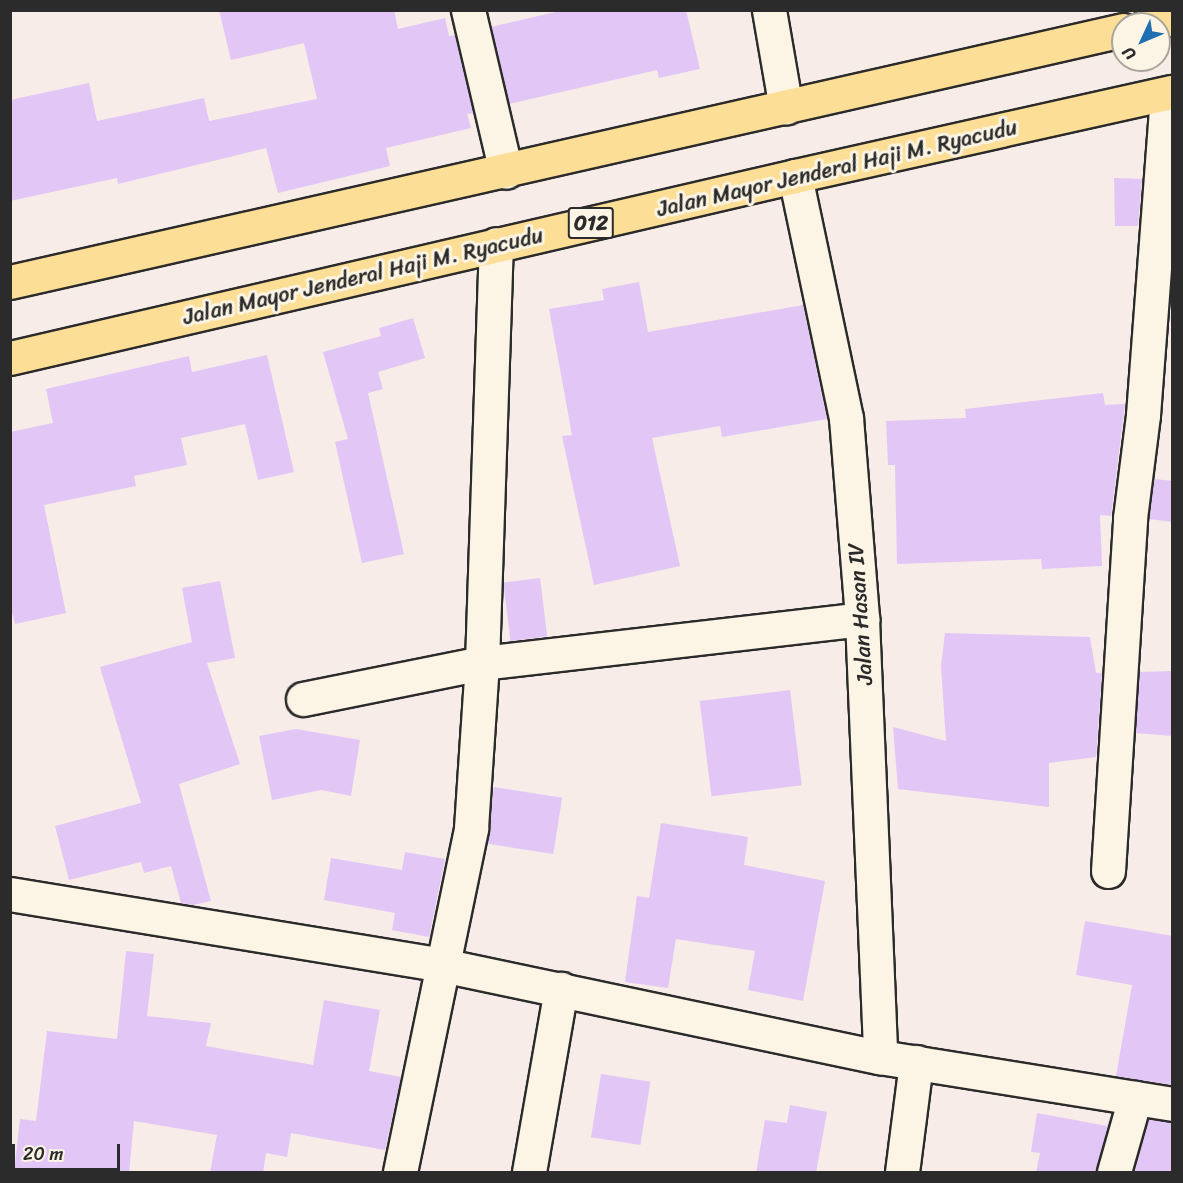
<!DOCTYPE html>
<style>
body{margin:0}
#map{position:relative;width:1183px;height:1183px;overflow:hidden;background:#f7ece8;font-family:Sriracha,sans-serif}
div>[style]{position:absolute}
.building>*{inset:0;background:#e2c6f5;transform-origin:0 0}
.roads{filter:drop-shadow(2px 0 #2b2b2b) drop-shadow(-2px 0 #2b2b2b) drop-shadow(0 2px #2b2b2b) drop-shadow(0 -2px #2b2b2b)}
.minor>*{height:33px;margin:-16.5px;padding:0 16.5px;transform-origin:16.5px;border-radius:16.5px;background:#fcf5e5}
.major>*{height:33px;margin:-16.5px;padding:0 16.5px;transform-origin:16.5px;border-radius:16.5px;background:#fcde96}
span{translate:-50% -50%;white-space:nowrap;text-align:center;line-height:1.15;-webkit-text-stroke:6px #fcf5e5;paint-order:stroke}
.shield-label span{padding:2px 4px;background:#fcf5e5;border:2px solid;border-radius:4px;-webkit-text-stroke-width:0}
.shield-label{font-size:21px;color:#2b2b2b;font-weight:700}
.street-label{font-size:22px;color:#2b2b2b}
.frame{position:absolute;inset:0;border:12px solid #2b2b2b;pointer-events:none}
.north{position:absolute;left:1111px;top:12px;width:60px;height:60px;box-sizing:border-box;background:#fcf5e5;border:2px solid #a8a49b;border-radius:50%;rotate:226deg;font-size:16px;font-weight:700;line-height:24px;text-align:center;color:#2b2b2b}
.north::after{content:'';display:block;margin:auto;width:21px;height:27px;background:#1f6fb2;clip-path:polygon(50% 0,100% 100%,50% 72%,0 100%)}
.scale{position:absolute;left:12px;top:1144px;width:108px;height:27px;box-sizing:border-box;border:3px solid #2b2b2b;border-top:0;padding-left:8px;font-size:18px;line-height:21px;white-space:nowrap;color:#2b2b2b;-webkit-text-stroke:4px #fcf5e5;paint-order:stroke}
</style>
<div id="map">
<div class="building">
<div style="clip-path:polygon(219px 10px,394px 10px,398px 29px,445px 18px,449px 36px,455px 35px,473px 113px,467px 114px,471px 128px,386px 148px,390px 166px,278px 193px,266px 148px,118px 184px,117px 178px,10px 201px,10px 100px,89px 83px,97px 121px,204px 98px,209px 121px,317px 99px,304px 43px,231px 60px)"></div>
<div style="clip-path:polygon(564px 10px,686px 10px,700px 69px,659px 78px,657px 70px,509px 104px,491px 27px)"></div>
<div style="clip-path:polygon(1114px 178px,1142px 179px,1138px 226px,1115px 226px)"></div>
<div style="clip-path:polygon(639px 282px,648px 332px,803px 305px,827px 419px,722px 437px,720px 426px,652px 438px,680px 566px,594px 585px,562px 436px,572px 435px,549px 309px,604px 300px,602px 289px)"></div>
<div style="clip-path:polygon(413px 318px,425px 358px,378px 372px,383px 389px,368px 393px,404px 554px,362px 563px,335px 442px,348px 439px,323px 352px,381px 336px,379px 328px)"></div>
<div style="clip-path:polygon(267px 355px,294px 472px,258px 480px,245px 424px,181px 438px,187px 465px,134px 476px,136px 486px,44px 505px,66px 613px,15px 624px,10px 605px,10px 432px,53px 423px,46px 389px,189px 356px,192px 372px)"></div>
<div style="clip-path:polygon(1103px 393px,1105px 405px,1125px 404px,1111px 516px,1100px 515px,1102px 566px,1042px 569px,1041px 559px,897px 564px,895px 465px,888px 465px,886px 421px,966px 418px,965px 409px)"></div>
<div style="clip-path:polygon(1154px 479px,1173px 481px,1173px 522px,1149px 519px)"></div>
<div style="left:540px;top:578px;width:59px;height:37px;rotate:83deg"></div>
<div style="clip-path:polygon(220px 581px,235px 658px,207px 663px,240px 764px,179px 784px,211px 901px,193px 905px,181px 903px,171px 866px,144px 873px,141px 862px,69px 880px,55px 826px,141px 803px,100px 667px,192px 642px,182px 588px)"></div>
<div style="clip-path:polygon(945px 633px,1090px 637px,1096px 673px,1102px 673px,1096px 757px,1049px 763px,1049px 807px,898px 789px,893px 727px,946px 741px,941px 666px)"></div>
<div style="clip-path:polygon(1173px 671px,1173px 736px,1135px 733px,1139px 672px)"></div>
<div style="left:790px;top:690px;width:96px;height:91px;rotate:83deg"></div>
<div style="clip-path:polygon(296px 729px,360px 740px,351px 796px,321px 790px,272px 800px,259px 736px)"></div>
<div style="left:494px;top:787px;width:69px;height:57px;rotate:9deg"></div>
<div style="clip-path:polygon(661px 823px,748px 837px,744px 865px,825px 881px,803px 1001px,748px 990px,755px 951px,676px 939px,668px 988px,625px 982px,637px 896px,649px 898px)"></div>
<div style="clip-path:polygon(405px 852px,445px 859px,429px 937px,392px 930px,395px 913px,324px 900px,331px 858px,402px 870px)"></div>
<div style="clip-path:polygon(1085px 921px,1173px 936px,1173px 1085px,1116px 1076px,1132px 985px,1076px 975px)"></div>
<div style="clip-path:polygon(126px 951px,154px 954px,147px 1016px,211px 1023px,206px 1046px,313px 1065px,324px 1000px,380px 1010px,369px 1071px,401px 1077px,385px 1150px,291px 1133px,287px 1157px,266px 1153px,263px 1173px,210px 1173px,217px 1135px,134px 1121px,129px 1173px,14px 1173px,20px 1119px,36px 1121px,47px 1031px,117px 1039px)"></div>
<div style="left:601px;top:1074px;width:50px;height:64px;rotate:9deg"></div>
<div style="clip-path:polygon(790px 1105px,827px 1112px,816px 1173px,756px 1173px,765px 1120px,787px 1123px)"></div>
<div style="clip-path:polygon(1037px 1113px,1107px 1126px,1111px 1113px,1096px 1173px,1036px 1173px,1040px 1153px,1031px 1152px)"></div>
<div style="clip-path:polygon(1148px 1119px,1173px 1122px,1173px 1173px,1133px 1173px)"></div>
</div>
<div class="roads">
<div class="minor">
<div style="left:468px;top:10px;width:166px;rotate:76.8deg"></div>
<div style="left:769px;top:10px;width:99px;rotate:80.2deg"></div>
<div style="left:795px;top:176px;width:247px;rotate:78.1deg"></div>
<div style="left:846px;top:418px;width:202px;rotate:85.4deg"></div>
<div style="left:862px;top:619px;width:438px;rotate:87.6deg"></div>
<div style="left:303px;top:699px;width:183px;rotate:-11.4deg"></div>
<div style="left:482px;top:663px;width:383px;rotate:-6.6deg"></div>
<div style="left:1108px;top:871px;width:354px;rotate:-86.4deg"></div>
<div style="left:1130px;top:518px;width:104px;rotate:-82.8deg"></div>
<div style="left:1143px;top:415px;width:322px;rotate:-85.7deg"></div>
<div style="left:10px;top:894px;width:438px;rotate:9.3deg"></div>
<div style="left:442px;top:965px;width:448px;rotate:11.9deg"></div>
<div style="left:880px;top:1057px;width:296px;rotate:9.1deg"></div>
<div style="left:400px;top:1172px;width:351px;rotate:-78.3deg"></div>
<div style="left:471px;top:828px;width:165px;rotate:-86.2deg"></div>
<div style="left:482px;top:663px;width:419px;rotate:-88.1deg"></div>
<div style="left:529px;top:1172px;width:186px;rotate:-80.1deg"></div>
<div style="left:902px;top:1172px;width:111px;rotate:-82.7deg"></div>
<div style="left:1114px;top:1172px;width:77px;rotate:-74.2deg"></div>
</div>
<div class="major">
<div style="left:1148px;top:24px;width:25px;rotate:-14deg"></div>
<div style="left:10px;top:282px;width:1141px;rotate:-12.76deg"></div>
<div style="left:10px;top:358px;width:806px;rotate:-13.05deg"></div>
<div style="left:795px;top:176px;width:386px;rotate:-12.6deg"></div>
</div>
</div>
<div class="shield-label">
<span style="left:591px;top:223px">012</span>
</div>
<div class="street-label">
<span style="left:837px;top:168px;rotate:-13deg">Jalan Mayor Jenderal Haji M. Ryacudu</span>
<span style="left:363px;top:276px;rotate:-13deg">Jalan Mayor Jenderal Haji M. Ryacudu</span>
<span style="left:860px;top:614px;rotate:-94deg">Jalan Hasan IV</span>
</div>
<div class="frame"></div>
<div class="north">U</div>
<div class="scale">20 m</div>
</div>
